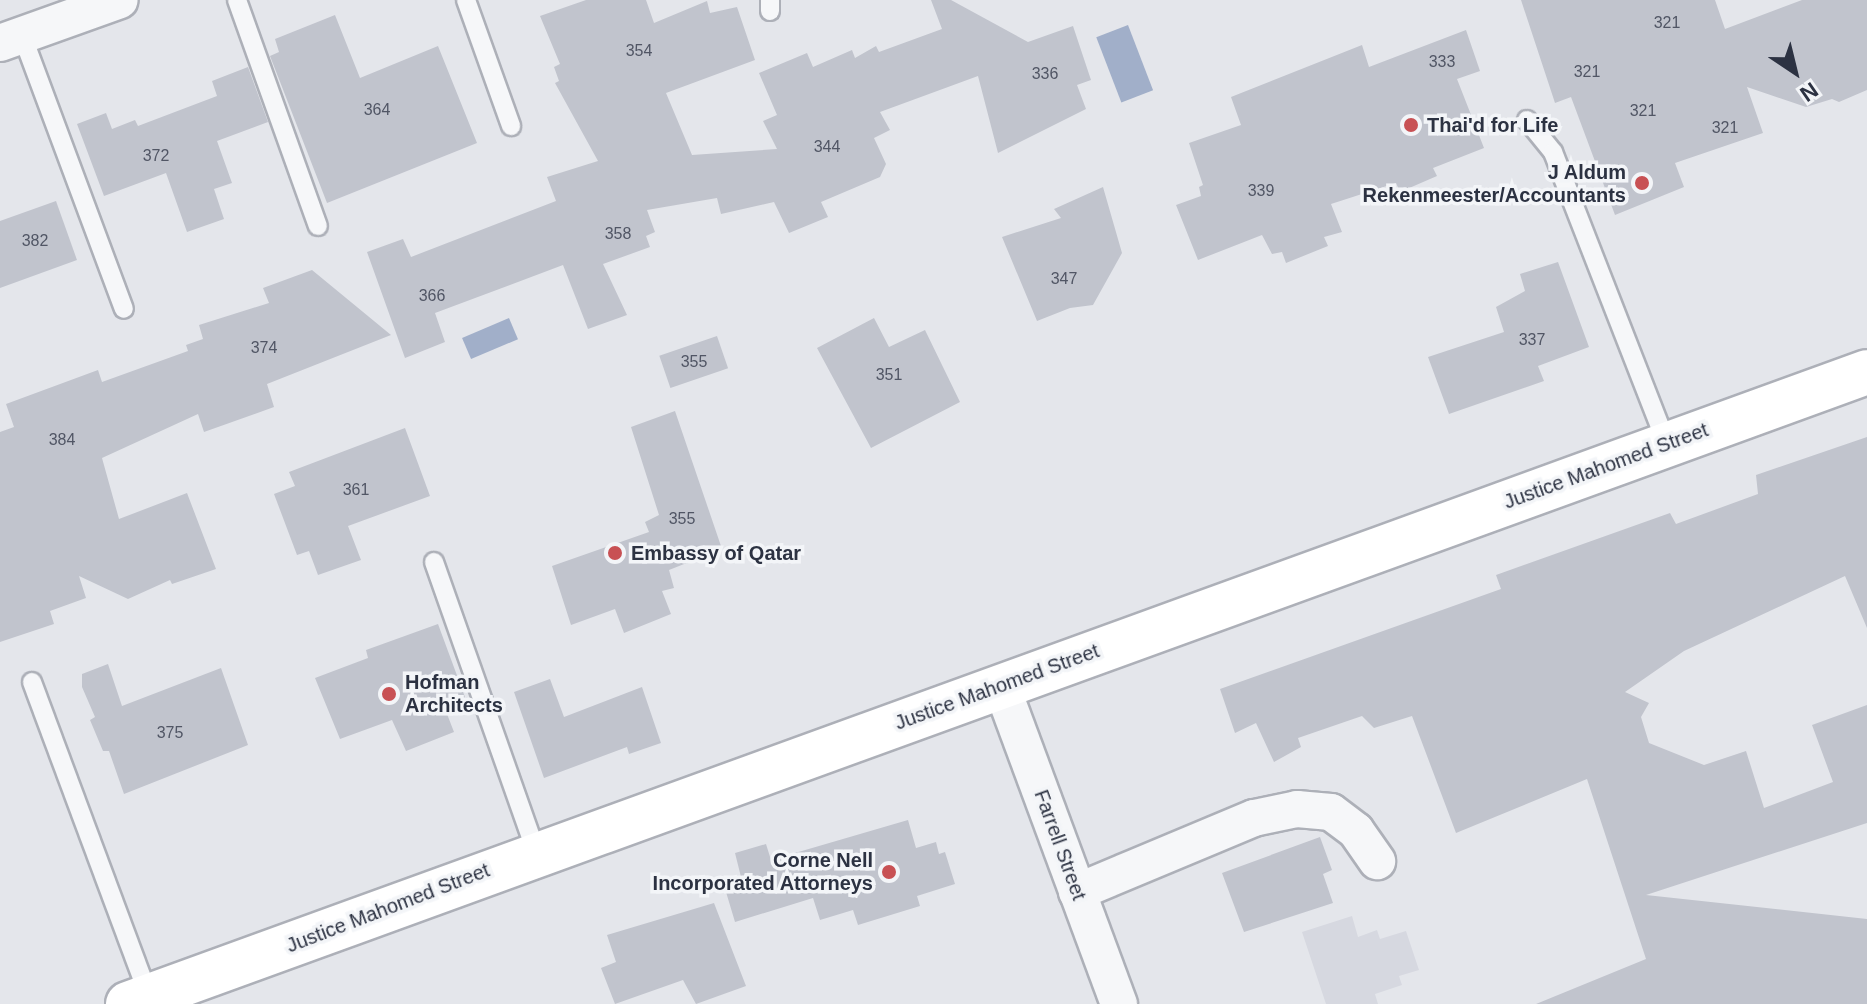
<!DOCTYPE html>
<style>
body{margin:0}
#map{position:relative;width:1867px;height:1004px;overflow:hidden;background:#e4e6eb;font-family:Helvetica,sans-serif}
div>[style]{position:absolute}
.built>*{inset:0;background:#d6d8e0}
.water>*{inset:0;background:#a1afc9;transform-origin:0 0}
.building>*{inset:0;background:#c1c4cd;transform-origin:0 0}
.roads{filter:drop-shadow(2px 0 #adb0b8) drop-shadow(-2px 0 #adb0b8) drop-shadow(0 2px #adb0b8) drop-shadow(0 -2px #adb0b8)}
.lane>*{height:18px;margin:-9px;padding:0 9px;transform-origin:9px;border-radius:9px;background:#f6f7f9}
.street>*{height:36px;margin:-18px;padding:0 18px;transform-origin:18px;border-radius:18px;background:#f6f7f9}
.secondary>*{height:44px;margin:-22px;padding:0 22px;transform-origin:22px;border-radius:22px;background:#fff}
.dots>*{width:22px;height:22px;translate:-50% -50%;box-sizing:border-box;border:4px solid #f3f5f8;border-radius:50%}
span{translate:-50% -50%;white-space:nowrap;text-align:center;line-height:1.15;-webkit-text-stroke:7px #f3f5f8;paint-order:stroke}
.number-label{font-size:16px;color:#515665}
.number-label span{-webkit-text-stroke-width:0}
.poi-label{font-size:20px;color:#2c3242;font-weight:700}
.left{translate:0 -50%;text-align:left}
.right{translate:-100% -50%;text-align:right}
.street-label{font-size:20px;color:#2c3242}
.north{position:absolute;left:1755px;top:32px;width:80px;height:80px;-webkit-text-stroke:6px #f3f5f8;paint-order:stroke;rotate:145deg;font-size:22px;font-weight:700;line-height:32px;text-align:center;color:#2c3242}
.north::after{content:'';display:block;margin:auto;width:28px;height:36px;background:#2c3242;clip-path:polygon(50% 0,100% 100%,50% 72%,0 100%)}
</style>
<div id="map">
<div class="built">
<div style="clip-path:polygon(1352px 916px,1358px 937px,1377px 930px,1380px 939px,1406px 931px,1419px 970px,1399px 976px,1402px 985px,1375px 994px,1378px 1004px,1326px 1004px,1302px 932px)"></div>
</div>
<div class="water">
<div style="left:1128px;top:25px;width:70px;height:34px;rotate:69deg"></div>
<div style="left:509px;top:318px;width:23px;height:51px;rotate:67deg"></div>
</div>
<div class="building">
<div style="clip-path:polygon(586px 0,646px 0,654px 23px,707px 1px,710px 13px,737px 7px,755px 60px,666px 93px,692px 155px,777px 149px,763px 121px,777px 115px,759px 73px,807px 53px,813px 67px,852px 50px,855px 58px,876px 46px,879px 52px,942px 29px,931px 0,951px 0,1028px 42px,1073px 26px,1091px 80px,1077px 85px,1086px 109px,998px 153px,978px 76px,880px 112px,890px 130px,874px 138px,886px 164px,880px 177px,821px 202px,828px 217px,789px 233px,774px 202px,721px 214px,717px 198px,647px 210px,655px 232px,646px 236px,650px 247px,603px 264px,627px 315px,588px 329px,563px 265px,435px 313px,445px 342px,405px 358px,367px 252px,403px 239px,411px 257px,556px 201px,547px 177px,598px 161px,555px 83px,559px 81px,554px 67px,560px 64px,540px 16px)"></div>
<div style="clip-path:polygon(1521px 0,1715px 0,1725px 29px,1802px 0,1867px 0,1867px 90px,1839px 102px,1832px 99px,1806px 107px,1747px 87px,1763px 133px,1675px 163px,1684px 187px,1615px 215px,1571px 97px,1555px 103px)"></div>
<div style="clip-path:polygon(335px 15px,360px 78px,438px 46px,477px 143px,327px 203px,270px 56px,279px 52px,275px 39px)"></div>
<div style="clip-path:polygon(1466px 30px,1480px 71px,1457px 79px,1484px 148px,1433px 168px,1437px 176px,1400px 192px,1396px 183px,1331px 204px,1342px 232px,1324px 237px,1328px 246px,1286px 263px,1282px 252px,1272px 254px,1262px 235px,1198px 260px,1176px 205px,1201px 196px,1199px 187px,1203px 185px,1189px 143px,1241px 125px,1231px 97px,1362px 45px,1369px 67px)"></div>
<div style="clip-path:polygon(248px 67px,268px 122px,217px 141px,232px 183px,214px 189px,224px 219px,187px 232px,166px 173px,104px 196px,77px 124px,106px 113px,112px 129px,135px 120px,138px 126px,217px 96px,212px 81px)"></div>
<div style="clip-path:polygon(1103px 187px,1122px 253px,1093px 305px,1070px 308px,1037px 321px,1002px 237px,1061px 218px,1054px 209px)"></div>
<div style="clip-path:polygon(56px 201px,77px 260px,0 288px,0 221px)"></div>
<div style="clip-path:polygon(1558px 262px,1589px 347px,1538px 366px,1544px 381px,1449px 414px,1428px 357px,1504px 332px,1496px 307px,1525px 291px,1520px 274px)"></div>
<div style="clip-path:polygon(312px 270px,391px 335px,267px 384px,274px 407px,204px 432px,198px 414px,102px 458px,119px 519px,187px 493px,216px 569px,172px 584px,170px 580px,128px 599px,79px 576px,86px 598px,50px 611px,54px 624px,0 642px,0 432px,14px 427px,6px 404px,98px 370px,102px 382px,188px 351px,186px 345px,203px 339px,199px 325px,269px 303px,263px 288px)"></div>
<div style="clip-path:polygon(874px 318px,889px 347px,925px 330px,960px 402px,871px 448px,817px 348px)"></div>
<div style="left:717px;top:336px;width:34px;height:61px;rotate:71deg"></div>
<div style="clip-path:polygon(675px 411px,722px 549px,669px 570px,674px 588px,662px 591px,671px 614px,624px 633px,615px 609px,571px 625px,552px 566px,649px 532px,645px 522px,659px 515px,631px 427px)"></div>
<div style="clip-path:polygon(405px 428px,430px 496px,348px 526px,361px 560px,318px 575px,309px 551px,297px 555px,274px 494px,295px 486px,289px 472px)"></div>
<div style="clip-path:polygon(1867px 437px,1867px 628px,1845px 576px,1684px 651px,1625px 692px,1649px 703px,1641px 717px,1649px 743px,1704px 765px,1746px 751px,1764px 808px,1833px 782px,1812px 725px,1867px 705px,1867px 823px,1646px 895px,1867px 919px,1867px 1004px,1536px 1004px,1646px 959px,1587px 779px,1456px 833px,1412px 716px,1374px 728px,1362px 716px,1298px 738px,1301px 747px,1274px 762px,1256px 723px,1235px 733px,1220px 689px,1501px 589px,1496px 575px,1670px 513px,1676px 524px,1758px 494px,1756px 475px)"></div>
<div style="clip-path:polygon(438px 624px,469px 708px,447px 714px,454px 732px,406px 751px,392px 720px,340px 739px,315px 678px,368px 658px,366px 650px)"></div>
<div style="clip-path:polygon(108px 664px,122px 706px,221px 668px,248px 745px,124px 794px,109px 751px,103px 751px,90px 720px,95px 717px,82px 687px,82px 674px)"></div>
<div style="clip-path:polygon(550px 679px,564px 717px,642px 687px,661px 743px,629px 754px,627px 747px,544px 778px,514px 692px)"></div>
<div style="clip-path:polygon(908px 820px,916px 848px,936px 842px,939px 854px,945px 852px,955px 884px,917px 896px,920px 906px,858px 925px,853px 910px,820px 920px,813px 898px,735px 922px,723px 882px,741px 877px,735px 853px,766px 844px,771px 860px)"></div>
<div style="clip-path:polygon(1320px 837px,1332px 870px,1323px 874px,1333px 903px,1244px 932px,1222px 873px)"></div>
<div style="clip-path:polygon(714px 903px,746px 986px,696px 1004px,683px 980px,615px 1004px,601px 968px,616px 962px,607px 935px)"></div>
</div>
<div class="roads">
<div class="lane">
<div style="left:237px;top:0;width:240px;rotate:70.3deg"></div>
<div style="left:466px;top:0;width:134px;rotate:70.3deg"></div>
<div style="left:770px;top:11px;width:11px;rotate:-90deg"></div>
<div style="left:22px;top:35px;width:292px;rotate:69.6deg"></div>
<div style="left:1527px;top:120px;width:41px;rotate:50.9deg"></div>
<div style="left:1553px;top:152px;width:314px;rotate:68.7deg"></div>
<div style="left:434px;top:562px;width:311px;rotate:70.6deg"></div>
<div style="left:32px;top:682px;width:336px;rotate:69.6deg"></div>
</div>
<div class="street">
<div style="left:0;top:43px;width:127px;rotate:-19.7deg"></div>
<div style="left:1001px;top:685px;width:340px;rotate:69.7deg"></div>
<div style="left:1077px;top:892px;width:192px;rotate:-22.7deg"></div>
<div style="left:1254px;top:818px;width:44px;rotate:-11.8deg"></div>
<div style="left:1297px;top:809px;width:34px;rotate:5deg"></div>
<div style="left:1331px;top:812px;width:31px;rotate:37deg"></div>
<div style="left:1356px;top:831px;width:37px;rotate:55deg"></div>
</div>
<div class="secondary">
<div style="left:128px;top:1004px;width:1850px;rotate:-19.97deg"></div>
</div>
</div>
<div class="dots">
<div style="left:1411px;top:125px;background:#c85154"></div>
<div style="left:1642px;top:183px;background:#c85154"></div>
<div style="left:615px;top:553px;background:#c85154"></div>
<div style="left:389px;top:694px;background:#c85154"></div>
<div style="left:889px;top:872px;background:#c85154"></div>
</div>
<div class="number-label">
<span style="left:1667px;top:23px">321</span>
<span style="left:639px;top:51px">354</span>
<span style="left:1442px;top:62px">333</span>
<span style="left:1587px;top:72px">321</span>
<span style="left:1045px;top:74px">336</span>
<span style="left:377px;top:110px">364</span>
<span style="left:1643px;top:111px">321</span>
<span style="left:1725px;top:128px">321</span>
<span style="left:827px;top:147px">344</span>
<span style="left:156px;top:156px">372</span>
<span style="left:1261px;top:191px">339</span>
<span style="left:618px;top:234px">358</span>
<span style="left:35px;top:241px">382</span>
<span style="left:1064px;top:279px">347</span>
<span style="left:432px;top:296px">366</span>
<span style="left:1532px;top:340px">337</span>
<span style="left:264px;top:348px">374</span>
<span style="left:694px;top:362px">355</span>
<span style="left:889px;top:375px">351</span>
<span style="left:62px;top:440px">384</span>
<span style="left:356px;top:490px">361</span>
<span style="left:682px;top:519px">355</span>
<span style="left:170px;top:733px">375</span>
</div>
<div class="poi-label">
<span class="left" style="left:1427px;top:125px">Thai'd for Life</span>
<span class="right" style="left:1626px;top:184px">J Aldum<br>Rekenmeester/Accountants</span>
<span class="left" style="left:631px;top:553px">Embassy of Qatar</span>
<span class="left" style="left:405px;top:694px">Hofman<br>Architects</span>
<span class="right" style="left:873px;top:872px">Corne Nell<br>Incorporated Attorneys</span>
</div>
<div class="street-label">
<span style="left:1606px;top:466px;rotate:-20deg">Justice Mahomed Street</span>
<span style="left:997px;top:687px;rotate:-20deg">Justice Mahomed Street</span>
<span style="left:1060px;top:845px;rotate:70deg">Farrell Street</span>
<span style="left:388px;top:908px;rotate:-21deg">Justice Mahomed Street</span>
</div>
<div class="north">N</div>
</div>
